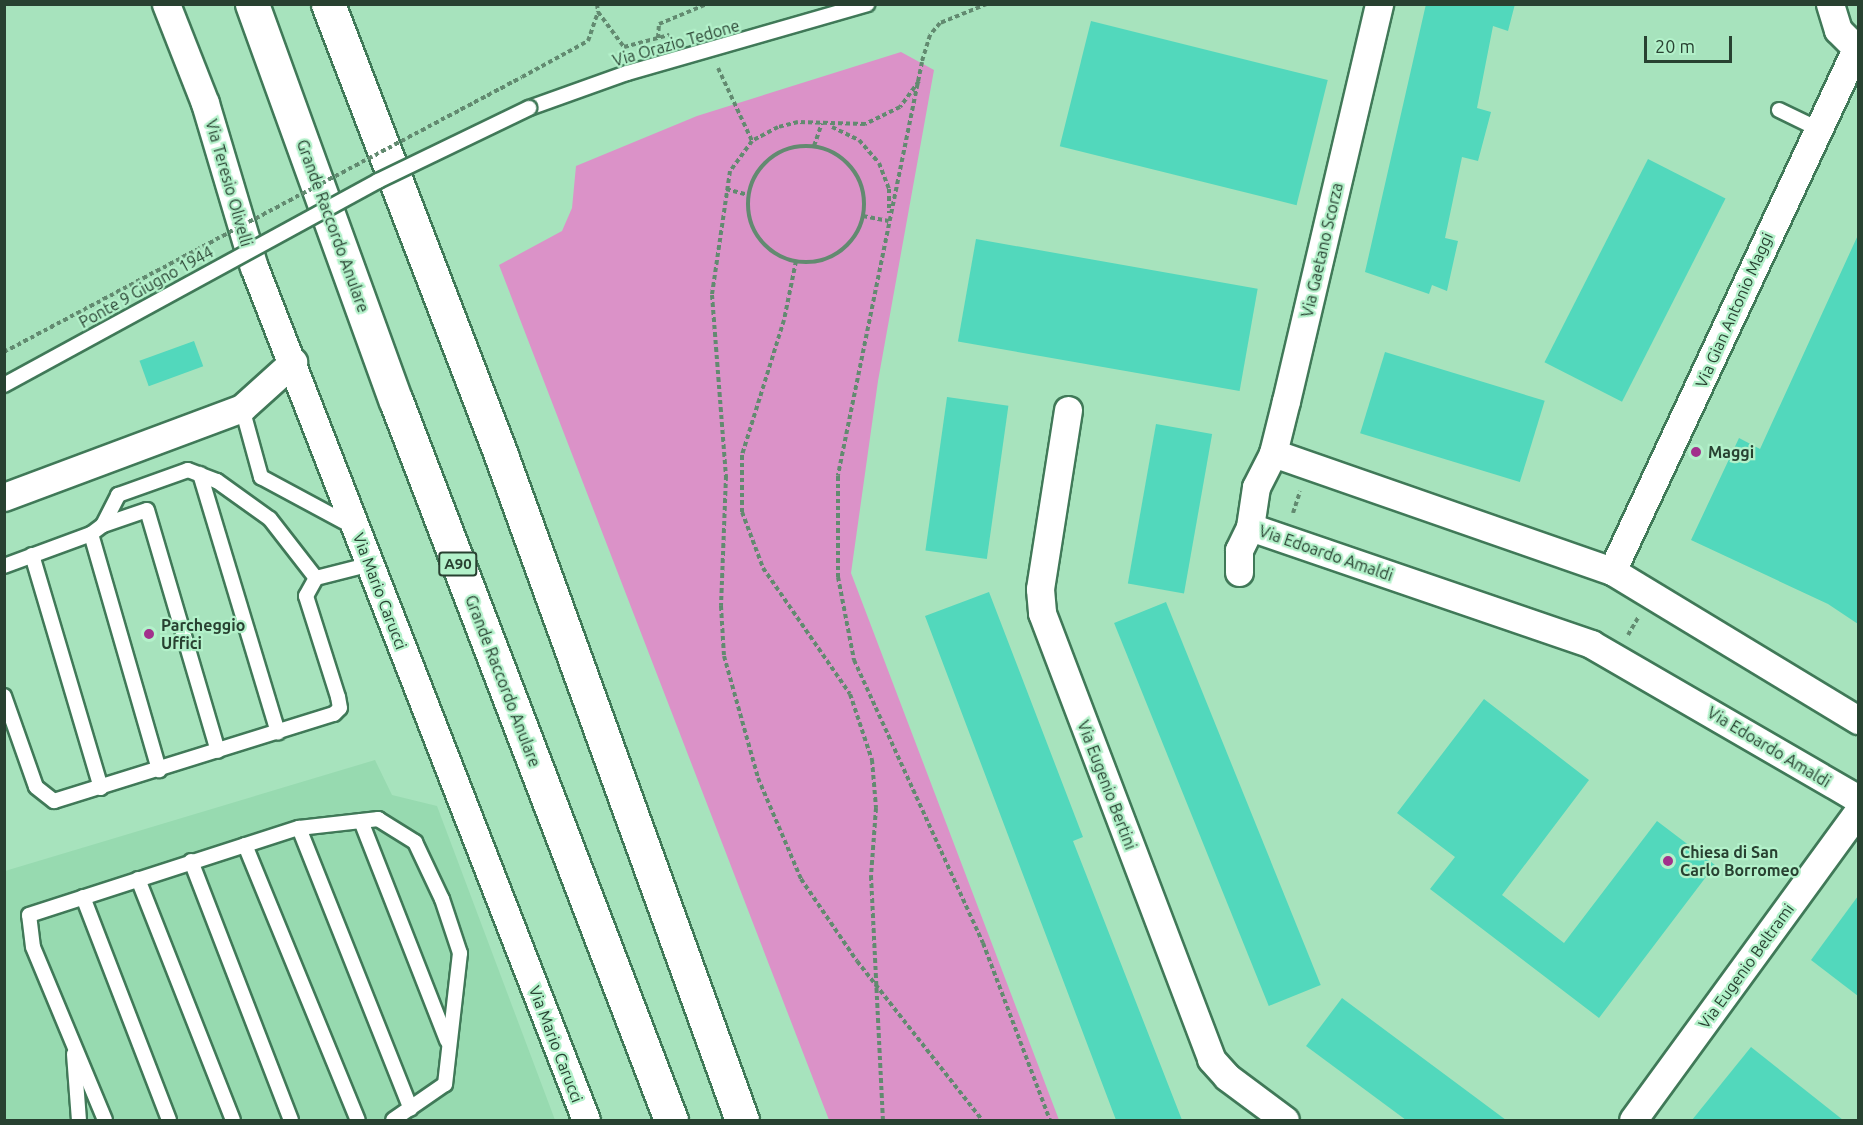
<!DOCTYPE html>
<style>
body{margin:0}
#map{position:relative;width:1863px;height:1125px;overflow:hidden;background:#a7e3bd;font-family:Ubuntu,sans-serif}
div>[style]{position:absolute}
.built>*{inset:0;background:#97dab0}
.green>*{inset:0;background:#db92c8}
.building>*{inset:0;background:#52d8bc;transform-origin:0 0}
.path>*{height:4px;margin-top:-2px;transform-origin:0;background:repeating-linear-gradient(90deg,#628a70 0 4.5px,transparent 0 7.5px)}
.path>.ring{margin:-2px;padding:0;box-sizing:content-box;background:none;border:4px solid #628a70;border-radius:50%}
.roads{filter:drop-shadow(2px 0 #407958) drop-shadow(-2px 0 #407958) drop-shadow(0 2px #407958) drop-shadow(0 -2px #407958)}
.service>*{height:14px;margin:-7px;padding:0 7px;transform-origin:7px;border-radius:7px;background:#fff}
.minor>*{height:27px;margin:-13.5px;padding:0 13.5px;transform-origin:13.5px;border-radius:13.5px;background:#fff}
.motorway>*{height:33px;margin:-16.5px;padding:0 16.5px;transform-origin:16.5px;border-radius:16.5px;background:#fff}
.path-bridge>*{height:4px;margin-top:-2px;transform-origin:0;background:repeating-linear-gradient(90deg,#628a70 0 4.5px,transparent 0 7.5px)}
.bridges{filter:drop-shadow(2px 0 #407958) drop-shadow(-2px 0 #407958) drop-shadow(0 2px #407958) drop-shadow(0 -2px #407958)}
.service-bridge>*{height:14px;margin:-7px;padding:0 7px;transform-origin:7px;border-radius:7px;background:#fff}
.dots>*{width:16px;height:16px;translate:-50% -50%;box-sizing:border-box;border:3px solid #b3f1ca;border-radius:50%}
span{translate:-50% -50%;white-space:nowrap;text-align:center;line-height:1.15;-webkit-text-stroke:4.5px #b3f1ca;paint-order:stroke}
.shield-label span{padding:2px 4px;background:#b3f1ca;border:2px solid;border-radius:4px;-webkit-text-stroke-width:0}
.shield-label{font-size:15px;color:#284131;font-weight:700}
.street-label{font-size:16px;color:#284131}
.poi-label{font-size:16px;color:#284131;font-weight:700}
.left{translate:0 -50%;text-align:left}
.frame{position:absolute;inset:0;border:6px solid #284131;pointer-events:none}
.scale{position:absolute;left:1644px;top:36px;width:88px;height:27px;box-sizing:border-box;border:3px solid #284131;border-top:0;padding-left:8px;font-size:18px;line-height:21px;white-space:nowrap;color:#284131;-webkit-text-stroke:4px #b3f1ca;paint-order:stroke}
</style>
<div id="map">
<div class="built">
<div style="clip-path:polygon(375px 760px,392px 795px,437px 806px,555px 1120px,5px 1120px,5px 871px)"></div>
</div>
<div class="green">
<div style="clip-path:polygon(901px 52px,934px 70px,878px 381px,851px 573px,1059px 1120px,829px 1120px,499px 265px,562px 231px,572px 208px,576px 166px,697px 116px)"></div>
</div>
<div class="building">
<div style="clip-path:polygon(1426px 4px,1515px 4px,1508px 31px,1493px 26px,1477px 108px,1491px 112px,1478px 161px,1462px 157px,1445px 238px,1458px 241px,1447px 291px,1432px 285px,1429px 294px,1365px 272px)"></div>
<div style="left:1091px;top:21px;width:244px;height:129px;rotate:14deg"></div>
<div style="left:1648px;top:159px;width:87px;height:228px;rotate:27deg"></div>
<div style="clip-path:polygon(1858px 235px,1858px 624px,1828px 604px,1691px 540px,1739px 438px,1760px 449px)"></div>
<div style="left:976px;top:239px;width:286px;height:104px;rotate:10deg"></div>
<div style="left:194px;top:341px;width:27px;height:58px;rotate:70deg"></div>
<div style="left:1385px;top:352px;width:167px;height:85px;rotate:17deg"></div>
<div style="left:947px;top:397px;width:62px;height:155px;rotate:8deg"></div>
<div style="left:1156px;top:424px;width:57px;height:162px;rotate:10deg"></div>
<div style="clip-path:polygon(989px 592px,1083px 837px,1073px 841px,1182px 1120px,1116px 1120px,925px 616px)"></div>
<div style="left:1166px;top:602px;width:413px;height:56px;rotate:68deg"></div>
<div style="clip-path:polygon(1484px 699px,1589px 780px,1502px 895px,1564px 943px,1657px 821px,1715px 865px,1599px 1018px,1430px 889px,1455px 857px,1397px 813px)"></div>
<div style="clip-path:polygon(1858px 896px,1858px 996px,1811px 960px)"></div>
<div style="clip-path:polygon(1342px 998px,1506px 1120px,1406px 1120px,1306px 1046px)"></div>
<div style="clip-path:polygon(1751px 1047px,1843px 1120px,1692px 1120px)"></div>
</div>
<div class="path">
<div style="left:597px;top:4px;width:8px;rotate:83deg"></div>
<div style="left:598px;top:12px;width:44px;rotate:53.4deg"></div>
<div style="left:624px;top:47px;width:47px;rotate:-14.9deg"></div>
<div style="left:987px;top:4px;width:51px;rotate:158deg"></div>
<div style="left:940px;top:23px;width:16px;rotate:130deg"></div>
<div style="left:930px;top:35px;width:28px;rotate:107deg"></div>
<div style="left:922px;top:62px;width:422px;rotate:101.5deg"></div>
<div style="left:838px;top:476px;width:101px;rotate:90deg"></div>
<div style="left:838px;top:577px;width:85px;rotate:79.1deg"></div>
<div style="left:854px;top:660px;width:311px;rotate:65.5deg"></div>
<div style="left:983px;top:943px;width:189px;rotate:69.3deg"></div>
<div style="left:658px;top:38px;width:14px;rotate:-86deg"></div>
<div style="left:659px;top:24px;width:52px;rotate:-22.6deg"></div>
<div style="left:718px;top:68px;width:81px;rotate:65deg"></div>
<div style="left:522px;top:77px;width:75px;rotate:-28.6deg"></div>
<div style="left:588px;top:41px;width:31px;rotate:-71deg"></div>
<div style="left:919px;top:81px;width:32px;rotate:126deg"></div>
<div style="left:900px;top:107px;width:39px;rotate:154deg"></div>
<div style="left:865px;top:124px;width:67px;rotate:-178.3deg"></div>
<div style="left:798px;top:122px;width:21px;rotate:166deg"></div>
<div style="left:778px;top:127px;width:30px;rotate:152deg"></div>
<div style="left:752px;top:141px;width:37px;rotate:126deg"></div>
<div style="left:730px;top:171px;width:125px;rotate:98.3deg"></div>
<div style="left:712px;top:295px;width:182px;rotate:85.6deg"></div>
<div style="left:726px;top:476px;width:130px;rotate:92.2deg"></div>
<div style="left:721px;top:606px;width:50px;rotate:86.6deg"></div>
<div style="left:724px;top:656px;width:127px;rotate:74.4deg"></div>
<div style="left:758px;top:778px;width:110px;rotate:66.9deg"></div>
<div style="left:801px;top:879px;width:99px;rotate:55.7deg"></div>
<div style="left:857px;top:961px;width:202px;rotate:51.8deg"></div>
<div style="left:832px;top:127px;width:30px;rotate:26deg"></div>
<div style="left:859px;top:140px;width:30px;rotate:49deg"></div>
<div style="left:879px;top:163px;width:28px;rotate:69deg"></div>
<div style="left:889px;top:189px;width:24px;rotate:90deg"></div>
<div class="ring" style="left:748px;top:146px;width:112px;height:112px"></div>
<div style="left:814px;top:146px;width:24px;rotate:-71deg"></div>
<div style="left:726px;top:189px;width:24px;rotate:15deg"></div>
<div style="left:863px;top:216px;width:26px;rotate:11deg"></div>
<div style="left:796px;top:261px;width:60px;rotate:101.5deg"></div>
<div style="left:784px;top:320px;width:141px;rotate:107.3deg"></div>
<div style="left:742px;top:455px;width:57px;rotate:90deg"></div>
<div style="left:742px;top:512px;width:60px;rotate:69.4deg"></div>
<div style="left:763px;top:568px;width:153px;rotate:55.4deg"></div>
<div style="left:850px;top:694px;width:70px;rotate:71.6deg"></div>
<div style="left:872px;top:760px;width:48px;rotate:85.2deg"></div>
<div style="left:876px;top:808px;width:68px;rotate:94.2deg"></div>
<div style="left:871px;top:876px;width:244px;rotate:87.2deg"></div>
<div style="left:1293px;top:513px;width:23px;rotate:-72deg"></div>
<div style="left:1628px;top:635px;width:20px;rotate:-60deg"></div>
</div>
<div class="roads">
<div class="service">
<div style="left:529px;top:108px;width:104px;rotate:-19.7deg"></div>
<div style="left:627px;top:73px;width:250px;rotate:-16deg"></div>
<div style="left:1779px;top:110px;width:41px;rotate:25.9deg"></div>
<div style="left:242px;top:408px;width:72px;rotate:74.6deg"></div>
<div style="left:261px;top:477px;width:106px;rotate:28.3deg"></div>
<div style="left:200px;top:474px;width:270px;rotate:73.2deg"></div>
<div style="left:103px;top:525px;width:46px;rotate:-18.8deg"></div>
<div style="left:147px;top:510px;width:251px;rotate:73.6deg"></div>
<div style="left:91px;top:534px;width:246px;rotate:73.9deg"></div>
<div style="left:32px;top:555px;width:243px;rotate:73.5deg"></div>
<div style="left:4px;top:566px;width:93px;rotate:-20.2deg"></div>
<div style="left:91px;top:534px;width:15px;rotate:-37deg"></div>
<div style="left:103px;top:525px;width:34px;rotate:-63deg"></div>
<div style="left:118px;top:495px;width:74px;rotate:-19.7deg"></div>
<div style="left:188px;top:470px;width:31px;rotate:21deg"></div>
<div style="left:217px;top:481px;width:65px;rotate:35.6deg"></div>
<div style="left:270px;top:519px;width:75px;rotate:52.1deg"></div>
<div style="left:4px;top:696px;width:96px;rotate:70.6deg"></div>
<div style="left:36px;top:787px;width:23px;rotate:38deg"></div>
<div style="left:54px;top:801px;width:293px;rotate:-17.3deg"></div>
<div style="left:334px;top:714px;width:8px;rotate:-45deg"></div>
<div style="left:340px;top:708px;width:11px;rotate:-100deg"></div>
<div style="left:338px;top:697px;width:106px;rotate:-107.6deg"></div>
<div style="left:306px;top:596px;width:21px;rotate:-61deg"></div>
<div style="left:316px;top:578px;width:57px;rotate:-14.3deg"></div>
<div style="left:361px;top:821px;width:236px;rotate:68.6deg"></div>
<div style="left:299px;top:828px;width:302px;rotate:68.3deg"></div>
<div style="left:245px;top:845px;width:297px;rotate:67.7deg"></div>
<div style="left:191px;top:861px;width:278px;rotate:68.9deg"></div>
<div style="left:138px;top:879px;width:259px;rotate:68.5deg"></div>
<div style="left:83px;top:897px;width:239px;rotate:68.9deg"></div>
<div style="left:74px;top:1054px;width:66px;rotate:85.7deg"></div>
<div style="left:105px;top:1120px;width:187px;rotate:-112.6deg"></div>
<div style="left:33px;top:947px;width:32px;rotate:-97deg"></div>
<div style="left:29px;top:915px;width:284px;rotate:-17.9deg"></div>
<div style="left:299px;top:828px;width:80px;rotate:-6.5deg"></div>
<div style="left:378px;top:819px;width:44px;rotate:31.9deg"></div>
<div style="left:415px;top:842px;width:63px;rotate:64.7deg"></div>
<div style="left:442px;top:899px;width:57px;rotate:71.6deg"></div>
<div style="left:460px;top:953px;width:132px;rotate:96.5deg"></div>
<div style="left:445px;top:1084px;width:63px;rotate:145.3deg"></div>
</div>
<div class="minor">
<div style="left:166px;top:4px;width:106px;rotate:68.5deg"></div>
<div style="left:205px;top:103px;width:171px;rotate:73.4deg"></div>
<div style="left:254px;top:267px;width:915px;rotate:68.73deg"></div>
<div style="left:1830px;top:4px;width:27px;rotate:73deg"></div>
<div style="left:1838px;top:30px;width:28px;rotate:45deg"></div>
<div style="left:1068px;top:410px;width:181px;rotate:98.9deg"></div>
<div style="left:1040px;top:589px;width:24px;rotate:85deg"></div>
<div style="left:1042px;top:613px;width:477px;rotate:69.2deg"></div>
<div style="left:1211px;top:1059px;width:24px;rotate:48deg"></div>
<div style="left:1227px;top:1077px;width:72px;rotate:36.6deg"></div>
<div style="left:1273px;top:453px;width:359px;rotate:19.2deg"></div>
<div style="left:1612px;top:571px;width:288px;rotate:31.2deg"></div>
<div style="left:4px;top:497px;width:254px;rotate:-20.5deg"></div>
<div style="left:242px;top:408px;width:69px;rotate:-42deg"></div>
<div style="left:1250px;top:527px;width:361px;rotate:18.9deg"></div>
<div style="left:1591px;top:644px;width:309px;rotate:30.1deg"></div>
<div style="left:1612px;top:571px;width:576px;rotate:-64.95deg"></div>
<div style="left:1239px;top:572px;width:22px;rotate:-90deg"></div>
<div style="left:1239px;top:550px;width:25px;rotate:-64deg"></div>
<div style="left:1250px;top:527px;width:40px;rotate:-81.5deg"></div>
<div style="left:1256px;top:487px;width:38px;rotate:-63deg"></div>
<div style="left:1273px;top:453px;width:54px;rotate:-76deg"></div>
<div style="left:1286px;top:401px;width:408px;rotate:-76.8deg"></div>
<div style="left:1633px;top:1120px;width:381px;rotate:-53.9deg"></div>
</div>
<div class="motorway">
<div style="left:252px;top:4px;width:422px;rotate:70.1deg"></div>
<div style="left:396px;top:401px;width:770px;rotate:69.07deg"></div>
<div style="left:328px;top:4px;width:483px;rotate:69deg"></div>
<div style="left:501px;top:455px;width:707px;rotate:70.08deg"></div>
</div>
</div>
<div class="path-bridge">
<div style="left:4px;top:352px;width:586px;rotate:-27.96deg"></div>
</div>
<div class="bridges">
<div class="service-bridge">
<div style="left:4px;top:385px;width:426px;rotate:-28.6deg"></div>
<div style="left:378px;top:181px;width:168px;rotate:-25.8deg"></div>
</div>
</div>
<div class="dots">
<div style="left:1696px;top:452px;background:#a2308c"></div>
<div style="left:149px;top:634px;background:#a2308c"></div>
<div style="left:1668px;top:861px;background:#a2308c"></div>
</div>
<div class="shield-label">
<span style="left:458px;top:564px">A90</span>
</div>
<div class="street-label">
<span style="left:676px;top:43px;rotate:-16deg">Via Orazio Tedone</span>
<span style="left:229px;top:183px;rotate:74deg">Via Teresio Olivelli</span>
<span style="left:333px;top:226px;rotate:70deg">Grande Raccordo Anulare</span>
<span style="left:1322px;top:250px;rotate:-77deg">Via Gaetano Scorza</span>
<span style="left:146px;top:287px;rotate:-29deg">Ponte 9 Giugno 1944</span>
<span style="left:1734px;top:310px;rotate:-66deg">Via Gian Antonio Maggi</span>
<span style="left:1326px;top:553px;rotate:19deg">Via Edoardo Amaldi</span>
<span style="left:380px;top:591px;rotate:69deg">Via Mario Carucci</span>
<span style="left:503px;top:681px;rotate:69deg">Grande Raccordo Anulare</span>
<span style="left:1769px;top:747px;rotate:31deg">Via Edoardo Amaldi</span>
<span style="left:1107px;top:785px;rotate:69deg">Via Eugenio Bertini</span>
<span style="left:1746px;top:966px;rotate:-54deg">Via Eugenio Beltrami</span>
<span style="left:556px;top:1044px;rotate:69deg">Via Mario Carucci</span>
</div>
<div class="poi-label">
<span class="left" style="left:1708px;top:452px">Maggi</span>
<span class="left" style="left:161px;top:634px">Parcheggio<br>Uffici</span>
<span class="left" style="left:1680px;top:861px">Chiesa di San<br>Carlo Borromeo</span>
</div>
<div class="frame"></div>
<div class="scale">20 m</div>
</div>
